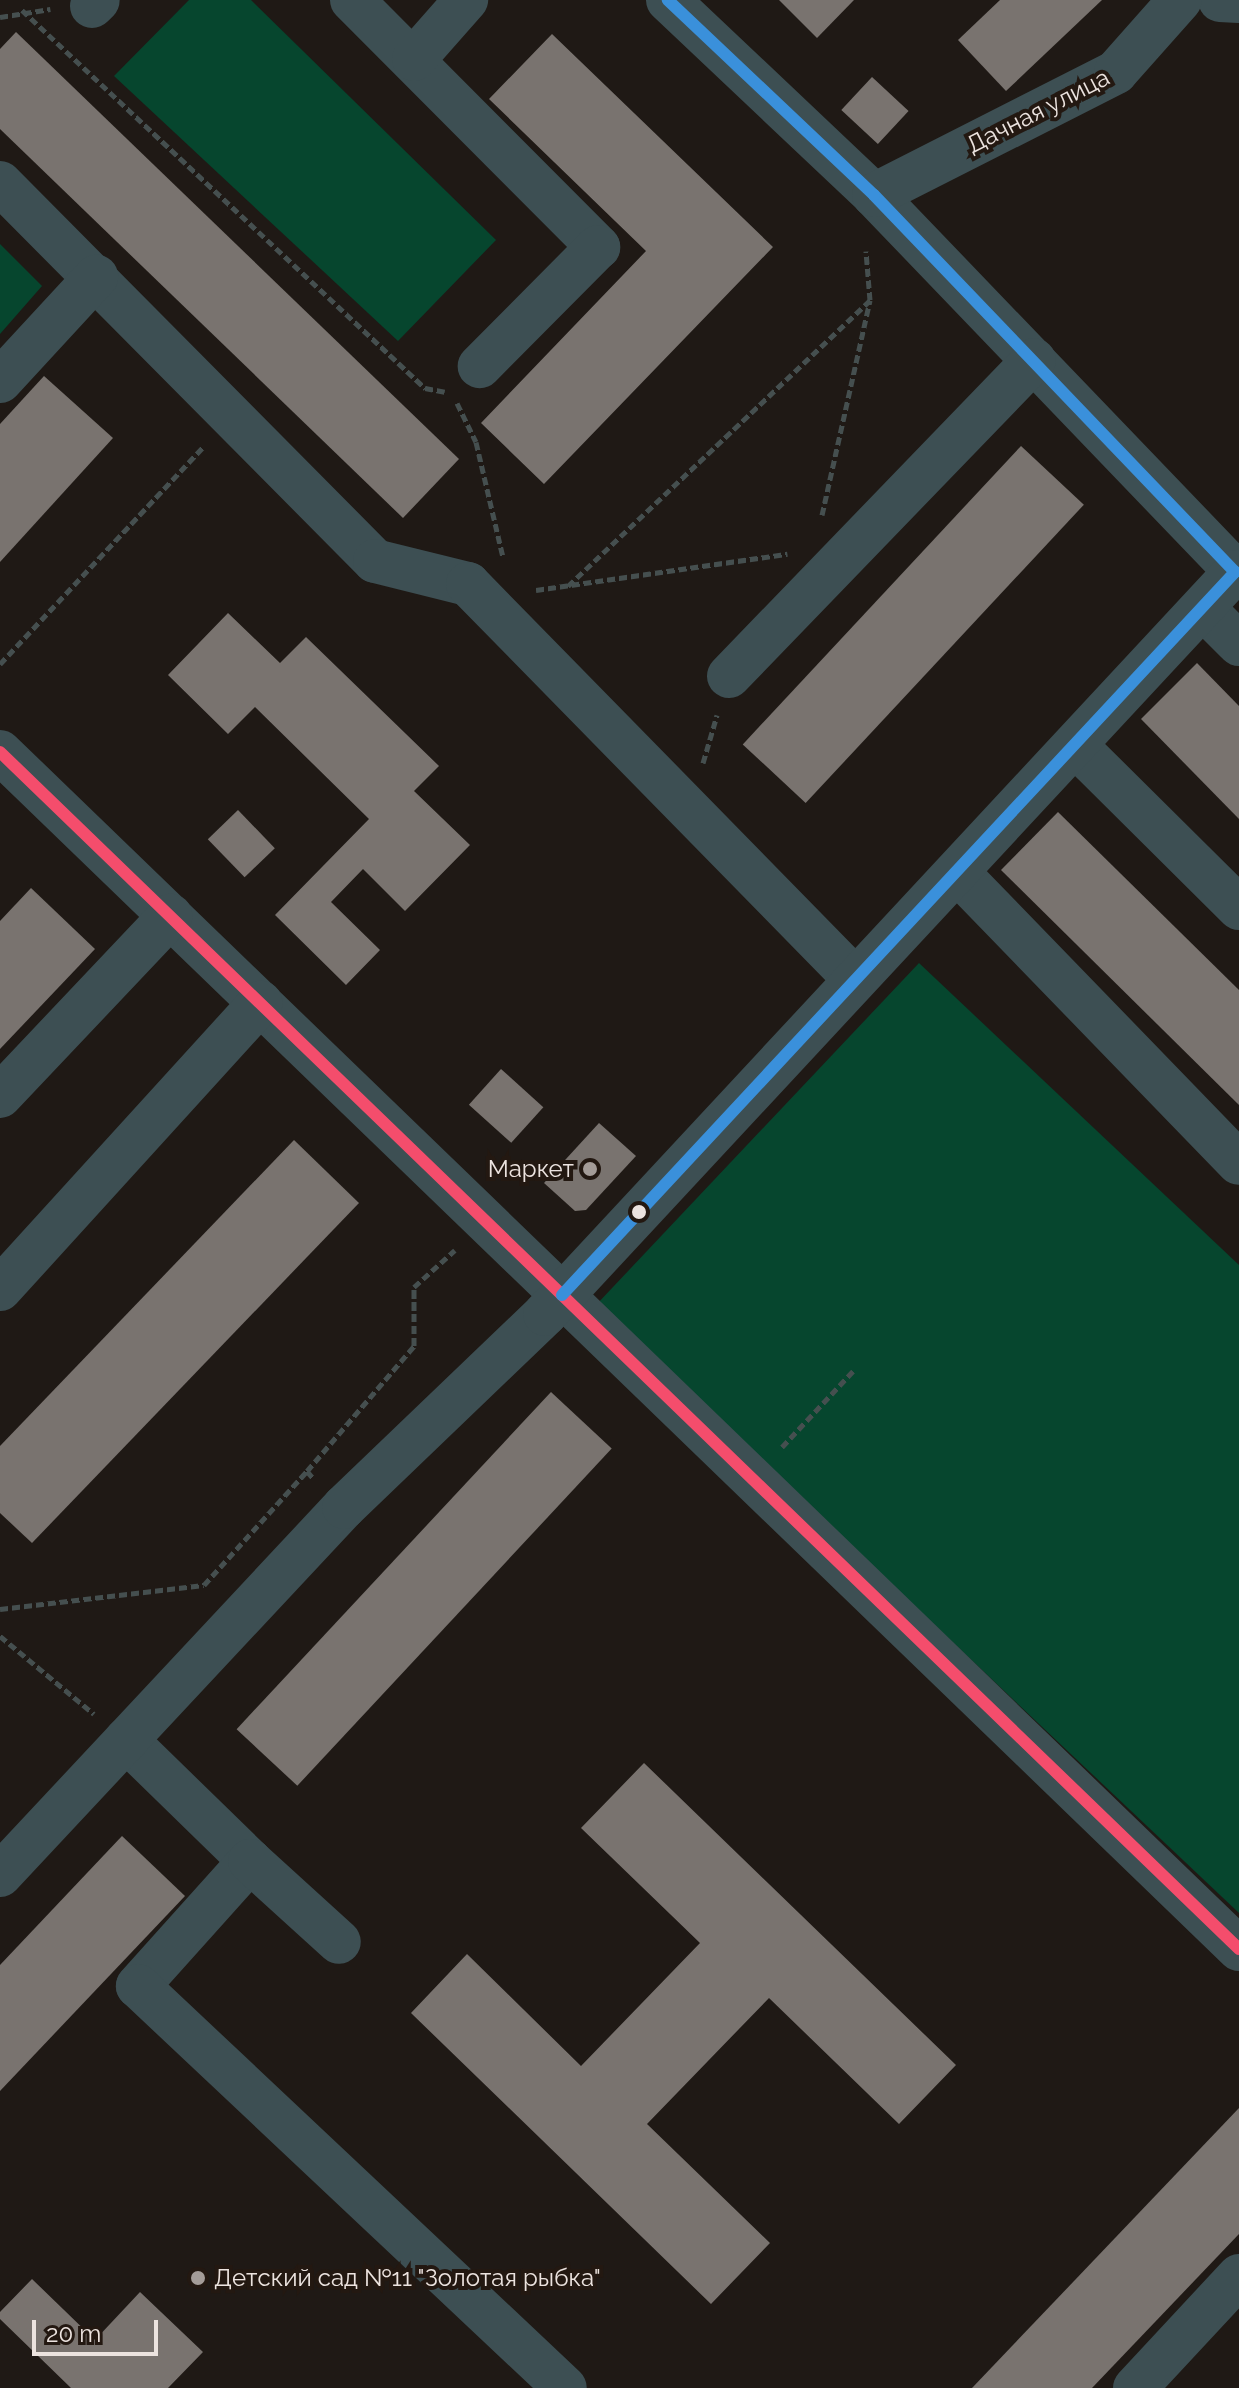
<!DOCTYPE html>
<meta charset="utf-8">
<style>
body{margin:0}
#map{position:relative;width:1239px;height:2388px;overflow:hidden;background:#1f1915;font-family:Raleway,sans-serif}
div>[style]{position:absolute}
.green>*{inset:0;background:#06462e}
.building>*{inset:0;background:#79736f;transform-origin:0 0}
.path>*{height:5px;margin-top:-2.5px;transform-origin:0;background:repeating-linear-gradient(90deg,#454f4f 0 8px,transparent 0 12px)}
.minor>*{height:44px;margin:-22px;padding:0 22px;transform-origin:22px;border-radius:22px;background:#3d4f53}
.bus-1>*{height:12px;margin:-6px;padding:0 6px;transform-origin:6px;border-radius:6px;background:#f44d6c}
.bus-2>*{height:12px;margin:-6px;padding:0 6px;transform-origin:6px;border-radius:6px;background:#3a90db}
.dots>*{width:22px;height:22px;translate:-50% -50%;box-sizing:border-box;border:4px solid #231811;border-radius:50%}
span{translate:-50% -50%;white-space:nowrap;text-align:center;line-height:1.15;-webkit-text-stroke:8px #231811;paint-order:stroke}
.street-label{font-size:24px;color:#ece3df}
.poi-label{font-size:24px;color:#ece3df}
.right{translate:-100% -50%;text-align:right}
.left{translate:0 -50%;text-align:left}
.scale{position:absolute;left:32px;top:2320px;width:126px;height:36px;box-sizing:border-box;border:4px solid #ece3df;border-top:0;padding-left:10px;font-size:24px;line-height:28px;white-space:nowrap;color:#ece3df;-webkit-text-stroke:6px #231811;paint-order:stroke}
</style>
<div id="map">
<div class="green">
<div style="clip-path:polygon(189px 0,251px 0,496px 240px,398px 341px,114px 76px)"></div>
<div style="clip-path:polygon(0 244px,42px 286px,0 334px)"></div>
<div style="clip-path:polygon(919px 963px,1239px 1265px,1239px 1913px,596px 1305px)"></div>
</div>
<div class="building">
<div style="clip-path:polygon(779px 0,854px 0,817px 38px)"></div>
<div style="clip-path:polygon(1000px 0,1102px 0,1006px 91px,958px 40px)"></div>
<div style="clip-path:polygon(16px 32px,459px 459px,403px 518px,0 129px,0 49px)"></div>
<div style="clip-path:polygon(552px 34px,773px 247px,544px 484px,481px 423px,646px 251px,489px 99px)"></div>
<div style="left:872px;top:77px;width:50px;height:45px;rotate:43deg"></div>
<div style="clip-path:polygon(44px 376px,113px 438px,0 562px,0 424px)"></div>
<div style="left:1021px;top:446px;width:86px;height:408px;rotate:43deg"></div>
<div style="clip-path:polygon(228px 613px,280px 663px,306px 637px,439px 766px,414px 791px,470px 845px,405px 911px,363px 869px,331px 902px,380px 950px,346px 985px,275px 915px,369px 819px,255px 707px,228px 734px,168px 675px)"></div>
<div style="clip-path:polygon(1197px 663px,1239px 706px,1239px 819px,1141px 719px)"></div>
<div style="left:238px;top:810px;width:53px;height:42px;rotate:46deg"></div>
<div style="clip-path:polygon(1058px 812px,1239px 990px,1239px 1105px,1001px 870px)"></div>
<div style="clip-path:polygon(31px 888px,95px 949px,0 1049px,0 921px)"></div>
<div style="left:501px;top:1069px;width:57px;height:48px;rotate:42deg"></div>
<div style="clip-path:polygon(599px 1123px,636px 1156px,586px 1210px,575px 1211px,544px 1183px)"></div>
<div style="clip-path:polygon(294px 1140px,359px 1203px,32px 1543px,0 1513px,0 1446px)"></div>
<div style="left:551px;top:1392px;width:83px;height:461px;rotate:43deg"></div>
<div style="clip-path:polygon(644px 1763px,956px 2065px,899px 2124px,769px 1998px,647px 2124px,770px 2243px,711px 2304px,411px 2013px,467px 1954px,581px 2066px,700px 1943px,581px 1828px)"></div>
<div style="clip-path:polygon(122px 1836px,185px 1896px,0 2091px,0 1965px)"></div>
<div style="clip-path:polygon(1239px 2108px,1239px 2234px,1092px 2388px,972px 2388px)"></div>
<div style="clip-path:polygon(32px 2279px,95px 2340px,140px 2292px,203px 2352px,168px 2388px,71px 2388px,0 2319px,0 2312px)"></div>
</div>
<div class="path">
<div style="left:22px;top:10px;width:553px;rotate:43.17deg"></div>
<div style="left:425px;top:388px;width:20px;rotate:11deg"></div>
<div style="left:0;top:17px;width:51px;rotate:-9.1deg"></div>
<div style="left:457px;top:403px;width:43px;rotate:64deg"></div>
<div style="left:476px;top:442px;width:118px;rotate:76.8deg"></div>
<div style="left:822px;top:515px;width:220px;rotate:-77.4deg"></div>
<div style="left:870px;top:300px;width:49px;rotate:-94.7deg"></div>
<div style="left:568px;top:586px;width:416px;rotate:-43.4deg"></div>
<div style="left:536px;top:590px;width:254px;rotate:-8.2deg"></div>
<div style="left:0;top:664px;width:299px;rotate:-46.9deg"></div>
<div style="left:703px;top:763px;width:50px;rotate:-73.7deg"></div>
<div style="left:782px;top:1447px;width:104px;rotate:-46.9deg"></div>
<div style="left:307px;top:1471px;width:165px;rotate:-49.4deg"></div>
<div style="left:414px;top:1346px;width:59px;rotate:-90deg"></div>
<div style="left:414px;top:1287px;width:55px;rotate:-42.1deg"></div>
<div style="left:0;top:1609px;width:205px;rotate:-6.7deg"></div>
<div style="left:204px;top:1585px;width:154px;rotate:-47.9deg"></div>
<div style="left:307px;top:1471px;width:9px;rotate:49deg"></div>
<div style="left:0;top:1636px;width:122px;rotate:39.7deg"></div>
</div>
<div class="minor">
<div style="left:352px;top:0;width:349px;rotate:45.1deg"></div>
<div style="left:598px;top:247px;width:168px;rotate:134.8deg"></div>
<div style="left:668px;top:0;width:284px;rotate:43.4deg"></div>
<div style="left:874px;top:195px;width:527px;rotate:46.15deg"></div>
<div style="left:1220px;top:0;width:19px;rotate:3deg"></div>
<div style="left:92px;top:6px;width:8px;rotate:-45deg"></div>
<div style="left:414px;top:59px;width:79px;rotate:-48.6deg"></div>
<div style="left:0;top:183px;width:532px;rotate:45.23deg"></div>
<div style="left:375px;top:561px;width:96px;rotate:13.9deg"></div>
<div style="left:468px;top:584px;width:552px;rotate:45.59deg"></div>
<div style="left:874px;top:195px;width:271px;rotate:-26.9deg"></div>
<div style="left:1116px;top:72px;width:96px;rotate:-48.4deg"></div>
<div style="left:0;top:381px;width:142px;rotate:-47.3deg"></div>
<div style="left:1203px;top:608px;width:51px;rotate:45deg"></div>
<div style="left:729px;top:676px;width:439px;rotate:-46deg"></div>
<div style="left:1076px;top:746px;width:230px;rotate:44.8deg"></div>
<div style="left:0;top:752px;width:1723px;rotate:44.01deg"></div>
<div style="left:957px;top:872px;width:405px;rotate:45.9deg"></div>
<div style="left:0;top:1096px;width:248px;rotate:-46.6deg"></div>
<div style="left:0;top:1289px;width:387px;rotate:-47.7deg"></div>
<div style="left:126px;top:1740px;width:173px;rotate:44.3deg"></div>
<div style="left:250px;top:1861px;width:168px;rotate:131.9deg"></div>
<div style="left:138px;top:1986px;width:586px;rotate:43.27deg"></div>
<div style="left:250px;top:1861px;width:120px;rotate:42.3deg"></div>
<div style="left:0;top:1875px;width:504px;rotate:-46.93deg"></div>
<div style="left:344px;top:1507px;width:279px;rotate:-43.8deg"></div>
<div style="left:545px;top:1314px;width:1013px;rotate:-47.08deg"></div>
<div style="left:1135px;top:2388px;width:153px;rotate:-47.1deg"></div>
</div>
<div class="bus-1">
<div style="left:0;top:752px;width:1723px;rotate:44.01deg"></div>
</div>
<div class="bus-2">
<div style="left:562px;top:1295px;width:988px;rotate:-47.05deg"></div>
<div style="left:1235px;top:572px;width:522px;rotate:-133.76deg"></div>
<div style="left:874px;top:195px;width:284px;rotate:-136.6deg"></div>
</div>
<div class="dots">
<div style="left:590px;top:1169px;background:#a49c98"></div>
<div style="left:639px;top:1212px;background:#ece3df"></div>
<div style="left:198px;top:2278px;background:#a49c98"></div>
</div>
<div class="street-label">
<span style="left:1038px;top:111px;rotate:-27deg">Дачная улица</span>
</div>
<div class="poi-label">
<span class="right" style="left:574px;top:1169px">Маркет</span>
<span class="left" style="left:214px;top:2278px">Детский сад №11 "Золотая рыбка"</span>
</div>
<div class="scale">20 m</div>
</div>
